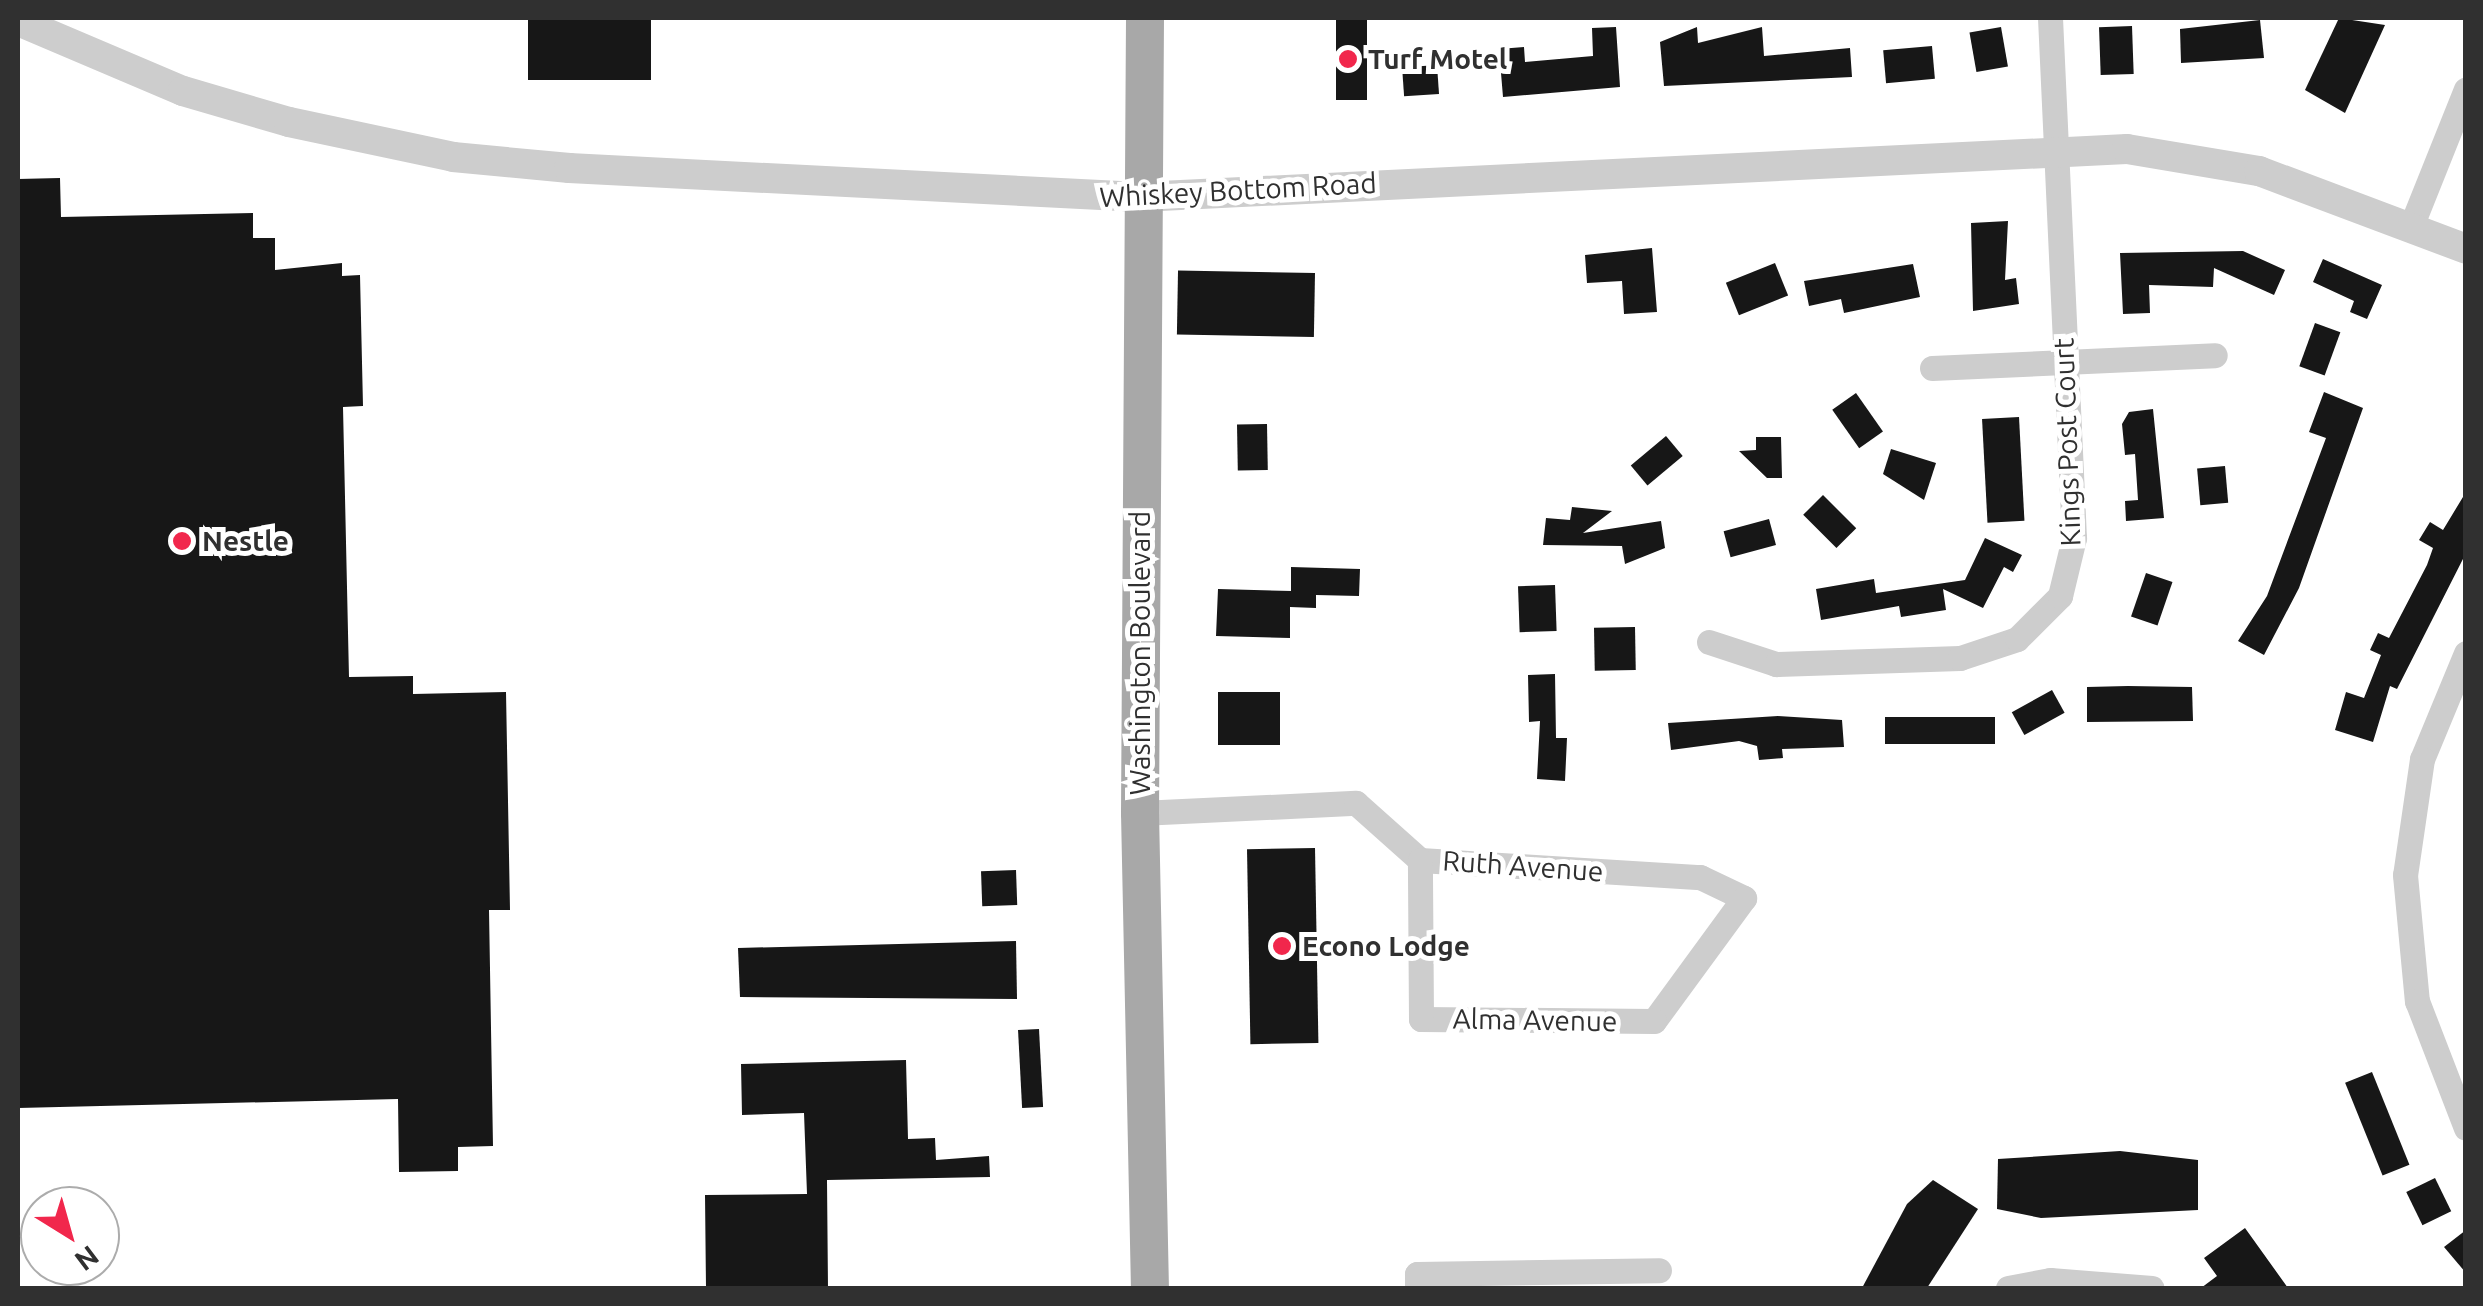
<!DOCTYPE html>
<style>
body{margin:0}
#map{position:relative;width:2483px;height:1306px;overflow:hidden;background:#fff;font-family:Ubuntu,sans-serif}
div>[style]{position:absolute}
.building>*{inset:0;background:#171717;transform-origin:0 0}
.minor>*{height:25px;margin:-12.5px;padding:0 12.5px;transform-origin:12.5px;border-radius:12.5px;background:#cdcdcd}
.tertiary>*{height:30px;margin:-15px;padding:0 15px;transform-origin:15px;border-radius:15px;background:#cdcdcd}
.primary>*{height:38px;margin:-19px;padding:0 19px;transform-origin:19px;border-radius:19px;background:#a8a8a8}
.dots>*{width:28px;height:28px;translate:-50% -50%;box-sizing:border-box;border:5px solid #fff;border-radius:50%}
span{translate:-50% -50%;white-space:nowrap;text-align:center;line-height:1.15;-webkit-text-stroke:10px #fff;paint-order:stroke}
.poi-label{font-size:28px;color:#303030;font-weight:700}
.left{translate:0 -50%;text-align:left}
.street-label{font-size:28px;color:#303030}
.frame{position:absolute;inset:0;border:20px solid #303030;pointer-events:none}
.north{position:absolute;left:20px;top:1186px;width:100px;height:100px;box-sizing:border-box;background:#fff;border:2px solid #acacac;border-radius:50%;rotate:143deg;font-size:28px;font-weight:700;line-height:40px;text-align:center;color:#303030}
.north::after{content:'';display:block;margin:auto;width:35px;height:45px;background:#f1274c;clip-path:polygon(50% 0,100% 100%,50% 72%,0 100%)}
</style>
<div id="map">
<div class="building">
<div style="left:528px;top:18px;width:123px;height:62px"></div>
<div style="left:1336px;top:18px;width:31px;height:82px"></div>
<div style="clip-path:polygon(2339px 18px,2385px 25px,2345px 113px,2305px 90px)"></div>
<div style="clip-path:polygon(2260px 20px,2264px 58px,2181px 63px,2180px 29px)"></div>
<div style="left:2132px;top:26px;width:48px;height:33px;rotate:88deg"></div>
<div style="clip-path:polygon(1616px 27px,1620px 87px,1503px 97px,1499px 49px,1524px 47px,1525px 62px,1593px 56px,1592px 28px)"></div>
<div style="clip-path:polygon(1697px 27px,1698px 43px,1762px 27px,1764px 56px,1850px 48px,1852px 77px,1664px 86px,1660px 42px)"></div>
<div style="left:2001px;top:27px;width:40px;height:32px;rotate:80deg"></div>
<div style="left:1932px;top:46px;width:33px;height:49px;rotate:85deg"></div>
<div style="left:1437px;top:65px;width:29px;height:35px;rotate:86deg"></div>
<div style="clip-path:polygon(60px 178px,61px 217px,253px 213px,253px 238px,275px 238px,275px 270px,342px 263px,342px 276px,360px 275px,363px 406px,343px 407px,349px 677px,413px 676px,413px 694px,506px 692px,510px 910px,489px 910px,493px 1146px,458px 1147px,458px 1171px,399px 1172px,398px 1099px,18px 1108px,18px 179px)"></div>
<div style="clip-path:polygon(2008px 221px,2005px 280px,2016px 278px,2019px 304px,1973px 311px,1971px 223px)"></div>
<div style="clip-path:polygon(1652px 248px,1657px 312px,1624px 314px,1622px 281px,1587px 283px,1585px 255px)"></div>
<div style="clip-path:polygon(2243px 251px,2285px 270px,2274px 295px,2214px 268px,2213px 287px,2149px 285px,2150px 313px,2123px 314px,2120px 253px)"></div>
<div style="clip-path:polygon(2323px 259px,2382px 285px,2367px 319px,2350px 312px,2354px 301px,2313px 282px)"></div>
<div style="left:1775px;top:263px;width:35px;height:53px;rotate:68deg"></div>
<div style="clip-path:polygon(1913px 264px,1920px 297px,1844px 313px,1841px 299px,1809px 306px,1804px 281px)"></div>
<div style="left:1315px;top:273px;width:64px;height:137px;rotate:91deg"></div>
<div style="left:2315px;top:323px;width:27px;height:46px;rotate:20deg"></div>
<div style="clip-path:polygon(2324px 392px,2363px 408px,2299px 588px,2264px 655px,2238px 641px,2267px 596px,2326px 438px,2309px 432px)"></div>
<div style="left:1856px;top:393px;width:47px;height:29px;rotate:55deg"></div>
<div style="clip-path:polygon(2153px 409px,2164px 518px,2126px 521px,2125px 501px,2138px 500px,2135px 454px,2125px 455px,2122px 424px,2129px 412px)"></div>
<div style="left:2019px;top:417px;width:104px;height:37px;rotate:87deg"></div>
<div style="left:1267px;top:424px;width:46px;height:30px;rotate:89deg"></div>
<div style="left:1666px;top:436px;width:26px;height:46px;rotate:50deg"></div>
<div style="clip-path:polygon(1756px 437px,1781px 437px,1782px 478px,1767px 478px,1739px 451px,1756px 450px)"></div>
<div style="clip-path:polygon(1891px 449px,1936px 463px,1924px 500px,1883px 474px)"></div>
<div style="left:2225px;top:466px;width:37px;height:28px;rotate:85deg"></div>
<div style="clip-path:polygon(2466px 492px,2466px 553px,2397px 689px,2390px 686px,2373px 742px,2335px 730px,2346px 692px,2364px 698px,2381px 655px,2370px 650px,2378px 633px,2389px 638px,2427px 565px,2433px 548px,2419px 540px,2430px 522px,2443px 530px)"></div>
<div style="left:1823px;top:495px;width:47px;height:28px;rotate:45deg"></div>
<div style="clip-path:polygon(1572px 507px,1612px 511px,1583px 533px,1661px 521px,1665px 548px,1625px 564px,1622px 546px,1543px 545px,1546px 518px,1570px 520px)"></div>
<div style="left:1769px;top:519px;width:27px;height:47px;rotate:75deg"></div>
<div style="clip-path:polygon(1985px 538px,2022px 555px,2013px 572px,2004px 567px,1983px 608px,1943px 589px,1946px 610px,1901px 617px,1899px 606px,1821px 620px,1816px 589px,1874px 579px,1876px 593px,1965px 580px)"></div>
<div style="clip-path:polygon(1291px 567px,1360px 569px,1359px 596px,1316px 595px,1316px 608px,1290px 607px,1290px 638px,1216px 636px,1218px 589px,1291px 591px)"></div>
<div style="left:2146px;top:573px;width:28px;height:46px;rotate:19deg"></div>
<div style="left:1555px;top:585px;width:46px;height:37px;rotate:88deg"></div>
<div style="left:1635px;top:627px;width:43px;height:41px;rotate:89deg"></div>
<div style="clip-path:polygon(1555px 674px,1556px 738px,1567px 738px,1565px 781px,1537px 779px,1540px 721px,1529px 722px,1528px 675px)"></div>
<div style="clip-path:polygon(2128px 686px,2192px 687px,2193px 721px,2087px 722px,2087px 687px)"></div>
<div style="left:2052px;top:690px;width:26px;height:46px;rotate:61deg"></div>
<div style="left:1280px;top:692px;width:53px;height:62px;rotate:90deg"></div>
<div style="clip-path:polygon(1778px 716px,1842px 720px,1844px 747px,1782px 749px,1783px 758px,1759px 760px,1757px 746px,1739px 741px,1671px 750px,1668px 723px)"></div>
<div style="left:1995px;top:717px;width:27px;height:110px;rotate:90deg"></div>
<div style="left:1315px;top:848px;width:195px;height:68px;rotate:89deg"></div>
<div style="left:1016px;top:870px;width:35px;height:35px;rotate:88deg"></div>
<div style="clip-path:polygon(1016px 941px,1017px 999px,740px 997px,738px 948px)"></div>
<div style="left:1039px;top:1029px;width:78px;height:21px;rotate:87deg"></div>
<div style="clip-path:polygon(906px 1060px,908px 1139px,935px 1138px,936px 1160px,989px 1156px,990px 1177px,827px 1180px,828px 1288px,706px 1288px,705px 1195px,807px 1194px,804px 1113px,742px 1115px,741px 1064px)"></div>
<div style="left:2372px;top:1072px;width:100px;height:29px;rotate:68deg"></div>
<div style="clip-path:polygon(2120px 1151px,2198px 1160px,2198px 1210px,2041px 1218px,1997px 1209px,1998px 1159px)"></div>
<div style="left:2435px;top:1178px;width:37px;height:32px;rotate:64deg"></div>
<div style="clip-path:polygon(1933px 1180px,1978px 1209px,1927px 1288px,1862px 1288px,1907px 1204px)"></div>
<div style="clip-path:polygon(2245px 1228px,2288px 1288px,2201px 1288px,2217px 1276px,2204px 1258px)"></div>
<div style="clip-path:polygon(2466px 1230px,2466px 1273px,2444px 1247px)"></div>
</div>
<div class="minor">
<div style="left:2412px;top:224px;width:145px;rotate:-68.2deg"></div>
<div style="left:1932px;top:368px;width:283px;rotate:-2.6deg"></div>
<div style="left:1709px;top:642px;width:71px;rotate:18.2deg"></div>
<div style="left:1776px;top:664px;width:184px;rotate:-1.9deg"></div>
<div style="left:1960px;top:658px;width:60px;rotate:-18.4deg"></div>
<div style="left:2017px;top:639px;width:61px;rotate:-45deg"></div>
<div style="left:2060px;top:596px;width:60px;rotate:-76.4deg"></div>
<div style="left:2074px;top:538px;width:521px;rotate:-92.64deg"></div>
<div style="left:2466px;top:653px;width:115px;rotate:112.5deg"></div>
<div style="left:2422px;top:759px;width:117px;rotate:98.3deg"></div>
<div style="left:2405px;top:875px;width:127px;rotate:84.6deg"></div>
<div style="left:2417px;top:1001px;width:136px;rotate:68.9deg"></div>
<div style="left:1140px;top:813px;width:216px;rotate:-2.7deg"></div>
<div style="left:1356px;top:803px;width:86px;rotate:41.7deg"></div>
<div style="left:1420px;top:860px;width:281px;rotate:3.5deg"></div>
<div style="left:1700px;top:877px;width:49px;rotate:25.5deg"></div>
<div style="left:1744px;top:898px;width:152px;rotate:126.2deg"></div>
<div style="left:1654px;top:1021px;width:233px;rotate:-179.5deg"></div>
<div style="left:1421px;top:1019px;width:159px;rotate:-90.4deg"></div>
<div style="left:1417px;top:1288px;width:14px;rotate:-90deg"></div>
<div style="left:1417px;top:1274px;width:242px;rotate:-0.9deg"></div>
<div style="left:2008px;top:1288px;width:43px;rotate:-10.8deg"></div>
<div style="left:2050px;top:1280px;width:102px;rotate:4.5deg"></div>
</div>
<div class="tertiary">
<div style="left:18px;top:21px;width:179px;rotate:23deg"></div>
<div style="left:183px;top:91px;width:110px;rotate:16.3deg"></div>
<div style="left:289px;top:122px;width:168px;rotate:12deg"></div>
<div style="left:453px;top:157px;width:117px;rotate:5.4deg"></div>
<div style="left:569px;top:168px;width:572px;rotate:2.91deg"></div>
<div style="left:1140px;top:197px;width:988px;rotate:-2.78deg"></div>
<div style="left:2127px;top:149px;width:134px;rotate:9.5deg"></div>
<div style="left:2259px;top:171px;width:221px;rotate:20.6deg"></div>
</div>
<div class="primary">
<div style="left:1145px;top:18px;width:795px;rotate:90.36deg"></div>
<div style="left:1140px;top:813px;width:475px;rotate:88.8deg"></div>
</div>
<div class="dots">
<div style="left:1348px;top:59px;background:#f1274c"></div>
<div style="left:182px;top:541px;background:#f1274c"></div>
<div style="left:1282px;top:946px;background:#f1274c"></div>
</div>
<div class="poi-label">
<span class="left" style="left:1368px;top:59px">Turf Motel</span>
<span class="left" style="left:202px;top:541px">Nestle</span>
<span class="left" style="left:1302px;top:946px">Econo Lodge</span>
</div>
<div class="street-label">
<span style="left:1238px;top:190px;rotate:-3deg">Whiskey Bottom Road</span>
<span style="left:2067px;top:442px;rotate:-92deg">Kings Post Court</span>
<span style="left:1140px;top:653px;rotate:-90deg">Washington Boulevard</span>
<span style="left:1523px;top:866px;rotate:4deg">Ruth Avenue</span>
<span style="left:1535px;top:1020px;rotate:1deg">Alma Avenue</span>
</div>
<div class="frame"></div>
<div class="north">N</div>
</div>
